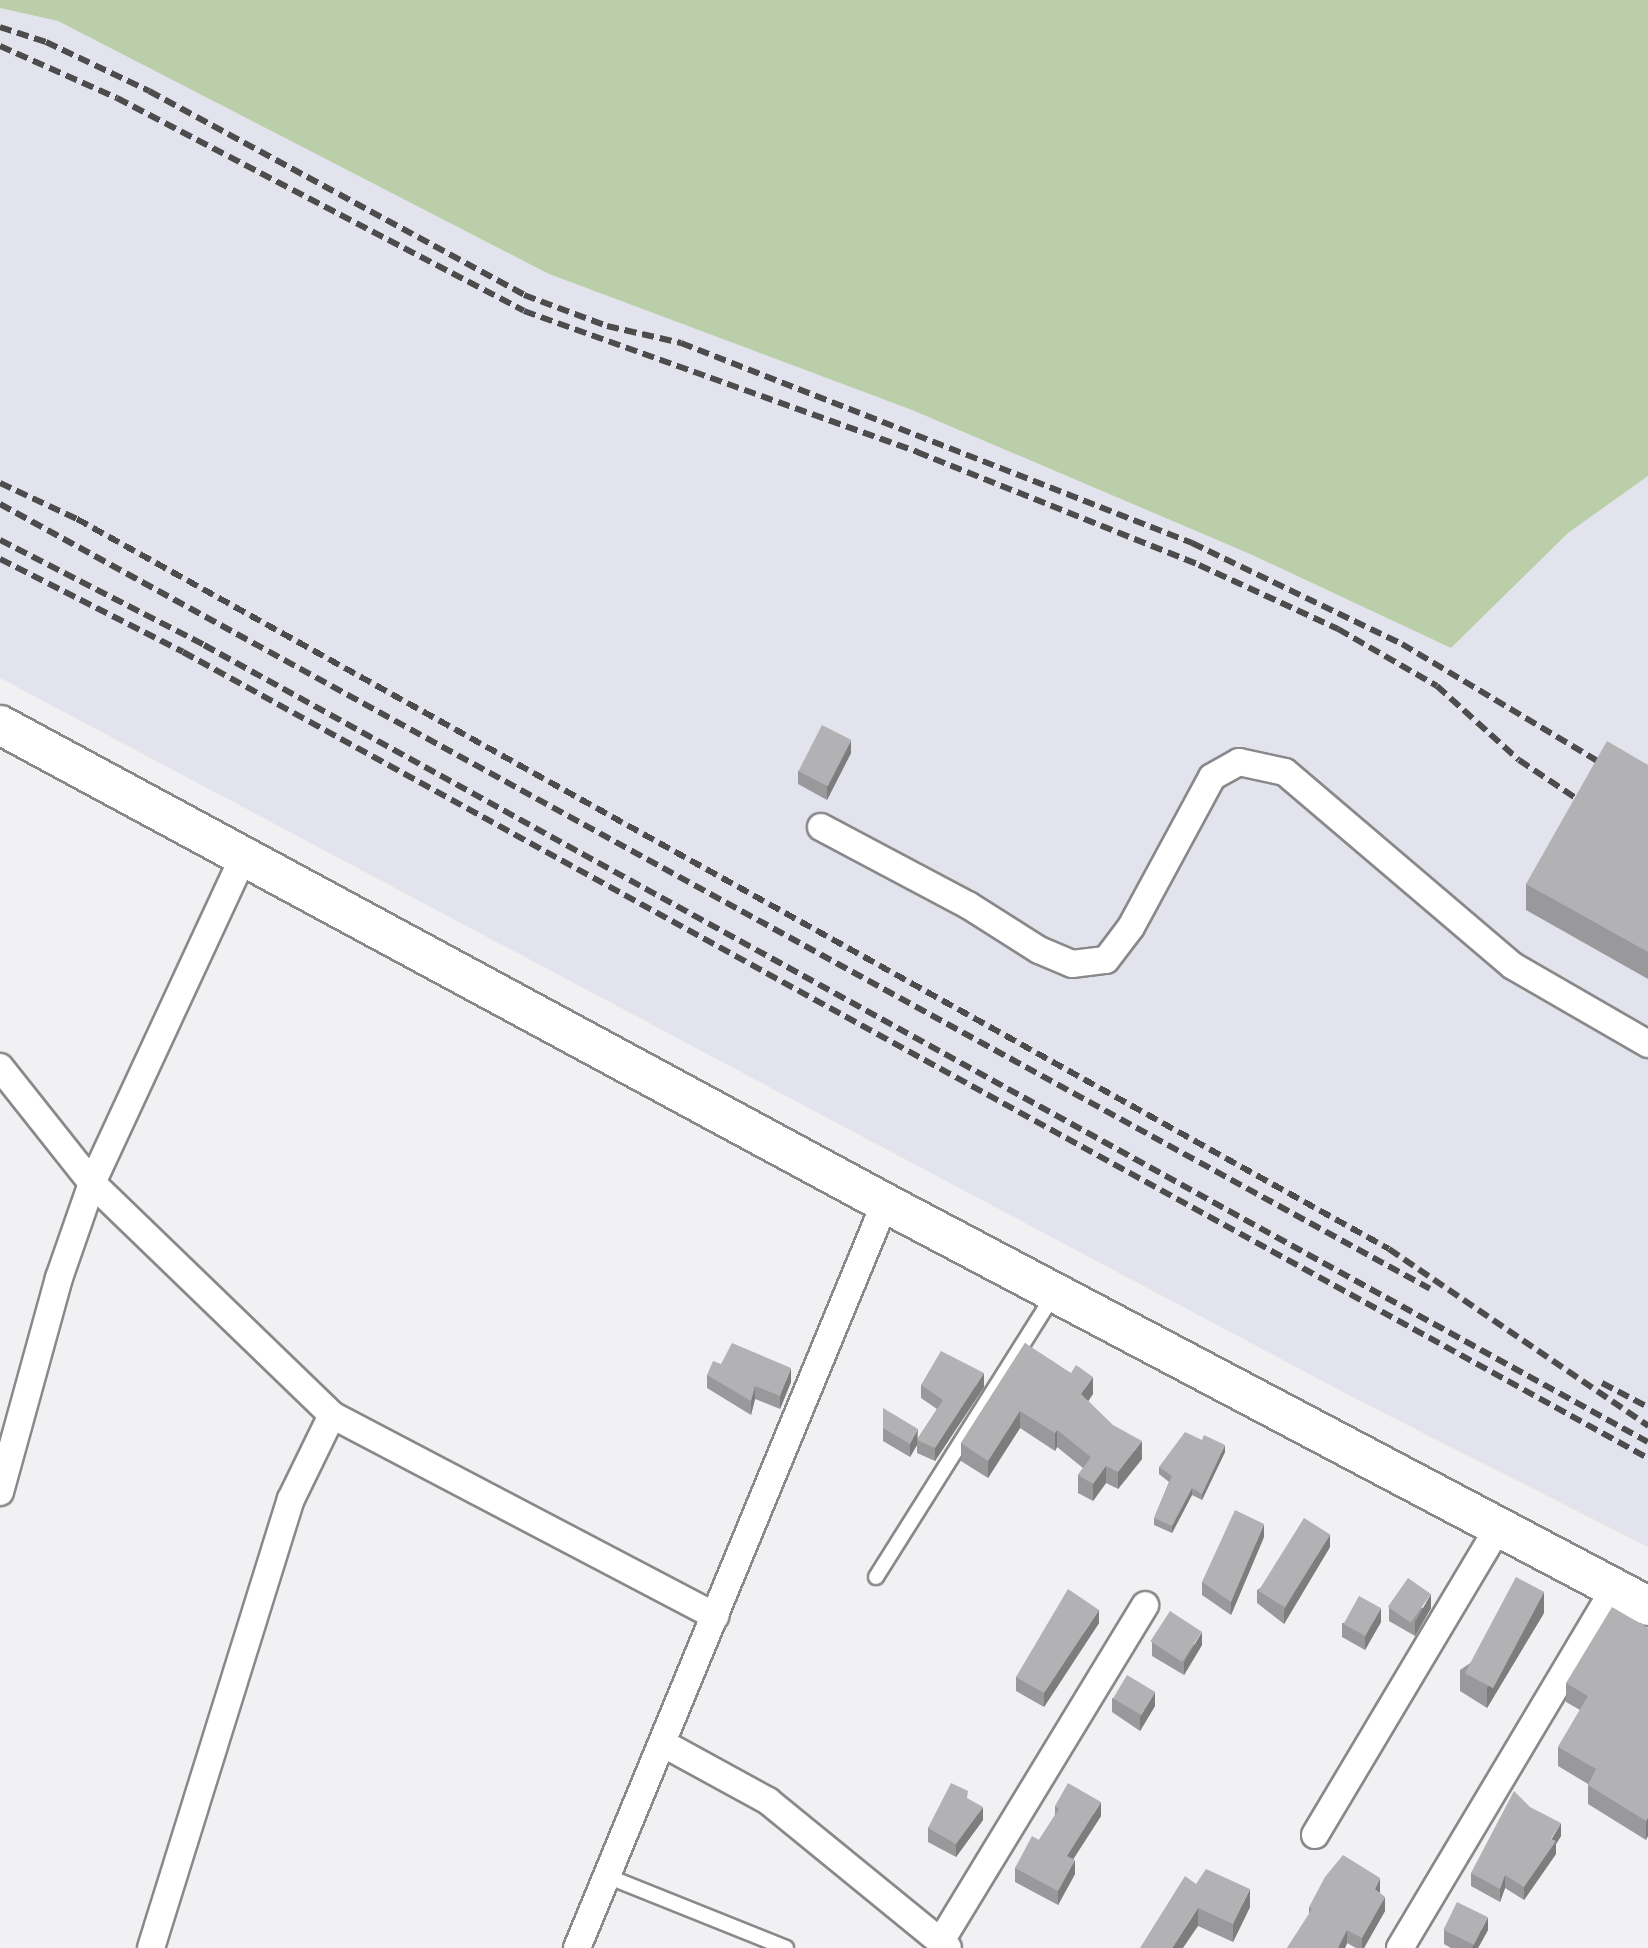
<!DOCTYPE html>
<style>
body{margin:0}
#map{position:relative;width:1648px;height:1948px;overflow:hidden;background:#f1f1f3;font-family:"Alegreya Sans",sans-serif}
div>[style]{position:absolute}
.built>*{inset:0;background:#e3e3ed}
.green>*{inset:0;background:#b9cea9}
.roads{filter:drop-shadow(2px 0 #89898a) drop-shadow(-2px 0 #89898a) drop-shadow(0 2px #89898a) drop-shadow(0 -2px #89898a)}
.lane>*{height:14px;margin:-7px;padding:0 7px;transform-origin:7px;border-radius:7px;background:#fff}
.street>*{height:26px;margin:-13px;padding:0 13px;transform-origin:13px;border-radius:13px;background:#fff}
.secondary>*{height:38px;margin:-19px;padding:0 19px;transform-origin:19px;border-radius:19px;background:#fff}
.rail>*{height:6px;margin-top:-3px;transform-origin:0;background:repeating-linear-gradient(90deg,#4c4c4d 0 12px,transparent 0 18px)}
.wall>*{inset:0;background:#99999b}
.shaded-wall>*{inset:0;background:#7d7d7e}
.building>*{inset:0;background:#b2b2b4;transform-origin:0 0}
span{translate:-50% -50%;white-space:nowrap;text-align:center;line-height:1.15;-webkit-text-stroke:8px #fff;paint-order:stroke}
</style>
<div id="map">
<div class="built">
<div style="clip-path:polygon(0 8px,58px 21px,549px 274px,912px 410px,1250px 554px,1451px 648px,1568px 533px,1648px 476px,1648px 1547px,1358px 1400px,0 678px)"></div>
</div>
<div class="green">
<div style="clip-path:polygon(0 0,1648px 0,1648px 476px,1568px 533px,1451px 648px,1250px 554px,912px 410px,549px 274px,58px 21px,0 8px)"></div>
</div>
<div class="roads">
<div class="lane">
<div style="left:876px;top:1577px;width:336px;rotate:-57.8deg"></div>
<div style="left:607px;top:1876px;width:193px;rotate:21.9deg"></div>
</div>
<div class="street">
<div style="left:821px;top:827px;width:166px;rotate:28deg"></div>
<div style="left:968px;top:905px;width:84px;rotate:32.4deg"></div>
<div style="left:1039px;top:950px;width:36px;rotate:23deg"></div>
<div style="left:1072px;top:964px;width:34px;rotate:-7deg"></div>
<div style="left:1106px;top:960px;width:41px;rotate:-52.9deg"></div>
<div style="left:1131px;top:927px;width:170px;rotate:-61.6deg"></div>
<div style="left:1212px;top:777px;width:31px;rotate:-29deg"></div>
<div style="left:1239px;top:762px;width:47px;rotate:12.3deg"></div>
<div style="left:1285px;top:772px;width:299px;rotate:40.4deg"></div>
<div style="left:1513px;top:966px;width:156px;rotate:30deg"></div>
<div style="left:0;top:1067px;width:148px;rotate:51.6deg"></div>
<div style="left:92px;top:1183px;width:334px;rotate:44deg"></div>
<div style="left:332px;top:1415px;width:433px;rotate:27.7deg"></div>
<div style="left:0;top:1492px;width:222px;rotate:-74.6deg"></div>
<div style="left:59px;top:1278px;width:101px;rotate:-70.8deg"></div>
<div style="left:92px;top:1183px;width:358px;rotate:-65.1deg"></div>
<div style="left:664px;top:1744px;width:119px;rotate:28.7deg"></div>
<div style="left:768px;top:1801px;width:232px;rotate:39.2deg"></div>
<div style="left:1315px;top:1835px;width:357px;rotate:-59.2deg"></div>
<div style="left:941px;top:1941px;width:393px;rotate:-58.7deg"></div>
<div style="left:151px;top:1948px;width:470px;rotate:-72.7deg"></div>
<div style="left:291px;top:1499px;width:93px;rotate:-64deg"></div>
<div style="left:577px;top:1948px;width:806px;rotate:-67.54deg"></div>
<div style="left:1400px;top:1948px;width:419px;rotate:-59.2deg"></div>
</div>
<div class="secondary">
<div style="left:0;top:725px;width:1006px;rotate:28.37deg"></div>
<div style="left:885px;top:1203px;width:863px;rotate:27.84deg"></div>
</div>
</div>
<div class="rail">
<div style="left:0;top:27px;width:48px;rotate:18.1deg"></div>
<div style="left:46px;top:42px;width:114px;rotate:25.4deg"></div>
<div style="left:149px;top:91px;width:427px;rotate:28.5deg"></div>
<div style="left:524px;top:295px;width:89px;rotate:20.5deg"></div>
<div style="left:607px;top:326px;width:76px;rotate:12.9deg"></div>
<div style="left:681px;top:343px;width:549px;rotate:21.37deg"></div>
<div style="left:1192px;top:543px;width:233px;rotate:25.7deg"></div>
<div style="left:1402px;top:644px;width:287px;rotate:30.9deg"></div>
<div style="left:0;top:46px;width:128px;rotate:24deg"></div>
<div style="left:117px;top:98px;width:459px;rotate:27.6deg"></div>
<div style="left:524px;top:311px;width:418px;rotate:19.7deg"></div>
<div style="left:917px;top:452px;width:304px;rotate:21.8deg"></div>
<div style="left:1199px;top:565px;width:153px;rotate:24.7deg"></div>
<div style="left:1338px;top:629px;width:114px;rotate:29.9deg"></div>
<div style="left:1437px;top:686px;width:110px;rotate:42.1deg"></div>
<div style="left:1519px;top:760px;width:88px;rotate:33.9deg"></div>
<div style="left:0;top:483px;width:85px;rotate:25.1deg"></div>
<div style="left:77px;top:519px;width:1501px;rotate:29.09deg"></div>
<div style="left:1389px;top:1249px;width:314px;rotate:34.3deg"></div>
<div style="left:0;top:504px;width:1631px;rotate:28.76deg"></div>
<div style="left:0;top:540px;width:229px;rotate:27.2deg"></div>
<div style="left:204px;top:645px;width:1649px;rotate:28.9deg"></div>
<div style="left:0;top:559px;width:205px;rotate:26.9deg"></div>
<div style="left:183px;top:652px;width:1672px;rotate:28.82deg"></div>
<div style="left:1602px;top:1383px;width:52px;rotate:27.6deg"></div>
</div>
<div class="wall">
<div style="clip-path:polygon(851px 753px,827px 800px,798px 784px,798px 771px)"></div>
<div style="clip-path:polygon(1648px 765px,1648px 979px,1526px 910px,1526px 884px)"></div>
<div style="clip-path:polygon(1025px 1343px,1093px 1394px,1088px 1401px,1142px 1459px,1118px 1489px,1106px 1483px,1093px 1501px,1078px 1493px,1078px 1475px,1083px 1468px,1057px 1447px,1055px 1451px,1020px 1428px,988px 1478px,961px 1461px,961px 1443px)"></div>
<div style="clip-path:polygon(707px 1375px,791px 1382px,780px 1409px,755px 1399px,751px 1415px,707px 1388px)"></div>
<div style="clip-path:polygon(921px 1385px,984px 1387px,935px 1461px,917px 1453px,917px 1445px,910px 1457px,883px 1441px,883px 1408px,918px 1438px,937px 1409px,921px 1398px)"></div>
<div style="clip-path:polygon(1225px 1452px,1202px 1500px,1192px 1495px,1172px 1533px,1154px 1525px,1154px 1518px,1169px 1482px,1159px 1474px,1159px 1467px)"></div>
<div style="clip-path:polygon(1264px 1537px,1231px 1615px,1202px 1595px,1202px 1582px)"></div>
<div style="clip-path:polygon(1330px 1547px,1284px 1624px,1257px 1603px,1257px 1590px)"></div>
<div style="clip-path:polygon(1389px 1607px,1431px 1608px,1415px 1636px,1389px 1621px)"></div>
<div style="clip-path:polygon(1544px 1613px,1487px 1708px,1460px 1691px,1460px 1670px)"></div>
<div style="clip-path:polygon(1381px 1622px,1365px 1650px,1342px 1637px,1342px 1623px)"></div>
<div style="clip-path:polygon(1099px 1623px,1044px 1707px,1016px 1691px,1016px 1677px)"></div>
<div style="clip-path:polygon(1648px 1628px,1646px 1840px,1588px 1804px,1588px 1784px,1558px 1766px,1558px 1747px,1580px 1710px,1566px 1702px,1566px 1683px)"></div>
<div style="clip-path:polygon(1152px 1642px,1202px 1645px,1184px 1675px,1152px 1656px)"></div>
<div style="clip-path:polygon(1112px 1698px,1155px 1706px,1140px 1731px,1112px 1712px)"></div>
<div style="clip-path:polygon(968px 1799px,983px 1820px,956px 1857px,928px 1842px,928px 1828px)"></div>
<div style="clip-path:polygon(1055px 1806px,1101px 1816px,1073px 1859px,1075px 1874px,1058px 1905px,1015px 1882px,1015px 1868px,1039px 1840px,1055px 1815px)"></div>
<div style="clip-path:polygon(1561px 1836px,1556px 1844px,1556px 1854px,1524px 1900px,1505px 1888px,1500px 1902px,1471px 1886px,1471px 1873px)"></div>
<div style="clip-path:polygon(1196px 1884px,1250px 1907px,1233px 1942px,1198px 1926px)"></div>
<div style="clip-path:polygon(1380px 1893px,1385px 1911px,1364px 1948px,1356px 1948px,1347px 1943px,1345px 1948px,1287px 1948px,1309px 1915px,1309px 1907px)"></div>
<div style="clip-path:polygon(1444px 1930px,1488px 1930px,1478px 1948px,1451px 1948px,1444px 1944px)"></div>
</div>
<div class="shaded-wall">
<div style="clip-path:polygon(851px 740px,851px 753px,827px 800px,827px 786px)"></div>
<div style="clip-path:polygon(791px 1368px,791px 1382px,780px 1409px,780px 1396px)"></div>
<div style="clip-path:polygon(984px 1373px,984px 1387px,935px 1461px,935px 1448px)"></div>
<div style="clip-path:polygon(1093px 1377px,1093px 1394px,1081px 1412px,1081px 1394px)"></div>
<div style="clip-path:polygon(755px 1386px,755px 1399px,751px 1415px,751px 1401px)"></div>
<div style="clip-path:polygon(1020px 1411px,1020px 1428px,988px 1478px,988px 1461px)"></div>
<div style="clip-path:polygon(918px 1429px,917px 1445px,910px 1457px,910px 1444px)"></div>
<div style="clip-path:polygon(1057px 1430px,1057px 1447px,1055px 1451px,1055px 1433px)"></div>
<div style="clip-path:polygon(1142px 1441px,1142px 1459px,1118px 1489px,1118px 1472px)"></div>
<div style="clip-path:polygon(1225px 1445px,1225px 1452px,1202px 1500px,1202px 1494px)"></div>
<div style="clip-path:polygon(1106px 1466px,1106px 1483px,1093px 1501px,1093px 1484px)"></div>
<div style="clip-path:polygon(1192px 1488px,1192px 1495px,1172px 1533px,1172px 1526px)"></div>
<div style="clip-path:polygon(1264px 1524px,1264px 1537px,1231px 1615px,1231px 1602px)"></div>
<div style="clip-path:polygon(1330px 1534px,1330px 1547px,1284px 1624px,1284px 1610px)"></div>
<div style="clip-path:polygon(1544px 1592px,1544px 1613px,1487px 1708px,1487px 1688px)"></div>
<div style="clip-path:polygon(1431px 1594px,1431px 1608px,1415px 1636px,1415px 1622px)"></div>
<div style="clip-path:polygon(1381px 1608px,1381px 1622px,1365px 1650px,1365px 1636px)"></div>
<div style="clip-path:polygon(1099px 1610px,1099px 1623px,1044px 1707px,1044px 1693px)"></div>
<div style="clip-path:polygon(1202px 1632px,1202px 1645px,1184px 1675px,1184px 1662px)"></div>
<div style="clip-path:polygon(1155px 1692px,1155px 1706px,1140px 1731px,1140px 1717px)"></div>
<div style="clip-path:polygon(1101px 1802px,1101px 1816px,1067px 1869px,1067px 1856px)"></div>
<div style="clip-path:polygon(983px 1807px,983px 1820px,956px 1857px,956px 1844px)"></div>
<div style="clip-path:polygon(1648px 1817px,1648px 1836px,1646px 1840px,1646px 1821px)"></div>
<div style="clip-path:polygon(1561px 1823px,1561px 1836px,1556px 1844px,1556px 1854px,1524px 1900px,1524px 1887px)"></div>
<div style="clip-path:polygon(1075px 1860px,1075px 1874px,1058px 1905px,1058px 1891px)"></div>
<div style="clip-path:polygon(1505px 1875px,1505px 1888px,1500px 1902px,1500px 1889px)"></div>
<div style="clip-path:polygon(1380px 1878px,1380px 1892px,1375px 1903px,1375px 1889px)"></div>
<div style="clip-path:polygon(1250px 1889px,1250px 1907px,1233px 1942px,1233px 1924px)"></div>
<div style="clip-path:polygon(1385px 1897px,1385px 1911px,1364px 1948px,1362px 1948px,1362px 1938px)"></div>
<div style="clip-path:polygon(1198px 1908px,1198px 1926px,1183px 1948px,1172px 1948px)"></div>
<div style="clip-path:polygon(1488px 1917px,1488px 1930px,1478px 1948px,1472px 1948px)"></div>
<div style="clip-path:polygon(1347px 1930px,1347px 1943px,1345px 1948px,1338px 1948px)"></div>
</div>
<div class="building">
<div style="left:822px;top:725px;width:33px;height:52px;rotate:27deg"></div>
<div style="clip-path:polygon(1607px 741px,1648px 765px,1648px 952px,1526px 884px)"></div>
<div style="clip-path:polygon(732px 1343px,791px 1368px,780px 1396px,755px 1386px,751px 1401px,707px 1375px,713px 1361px,721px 1364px)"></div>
<div style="clip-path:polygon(1025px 1343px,1071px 1373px,1076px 1365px,1093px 1377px,1081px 1394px,1113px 1425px,1142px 1441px,1118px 1472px,1106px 1466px,1093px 1484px,1078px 1475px,1091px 1457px,1057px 1430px,1055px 1433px,1020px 1411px,988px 1461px,961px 1443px)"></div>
<div style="clip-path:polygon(941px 1351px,984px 1373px,935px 1448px,917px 1440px,943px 1400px,921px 1385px)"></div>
<div style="clip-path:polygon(883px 1408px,918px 1429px,910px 1444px,883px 1428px)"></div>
<div style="clip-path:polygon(1185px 1432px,1202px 1440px,1204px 1435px,1225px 1445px,1202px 1494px,1192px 1488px,1172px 1526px,1154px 1518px,1172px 1476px,1159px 1467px)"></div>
<div style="clip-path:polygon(1235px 1510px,1264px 1524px,1231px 1602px,1202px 1582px)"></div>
<div style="left:1304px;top:1518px;width:31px;height:86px;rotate:32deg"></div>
<div style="left:1516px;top:1577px;width:32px;height:109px;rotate:28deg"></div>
<div style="left:1408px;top:1578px;width:28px;height:35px;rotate:35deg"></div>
<div style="clip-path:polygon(1068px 1589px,1099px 1610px,1044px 1693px,1016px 1677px)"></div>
<div style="left:1359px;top:1596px;width:25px;height:32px;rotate:29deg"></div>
<div style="clip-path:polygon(1612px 1607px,1648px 1628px,1648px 1817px,1646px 1821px,1588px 1785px,1596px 1769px,1558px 1747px,1588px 1696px,1566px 1683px)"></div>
<div style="left:1170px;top:1611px;width:38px;height:36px;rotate:33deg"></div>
<div style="left:1127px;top:1675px;width:33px;height:27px;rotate:31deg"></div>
<div style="clip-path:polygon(951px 1783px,968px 1791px,967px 1798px,983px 1807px,956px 1844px,928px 1828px)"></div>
<div style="clip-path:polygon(1068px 1783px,1101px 1802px,1067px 1856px,1075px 1860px,1058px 1891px,1015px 1868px,1032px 1836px,1039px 1840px,1059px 1809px,1055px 1806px)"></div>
<div style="clip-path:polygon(1514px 1791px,1530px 1807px,1561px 1823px,1551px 1839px,1556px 1841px,1524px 1887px,1505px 1875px,1500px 1889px,1471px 1873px)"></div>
<div style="clip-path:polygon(1343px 1855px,1380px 1878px,1375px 1889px,1385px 1897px,1362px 1938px,1347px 1930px,1338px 1948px,1287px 1948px,1312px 1909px,1309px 1907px,1325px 1877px)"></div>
<div style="clip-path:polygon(1206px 1869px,1250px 1889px,1233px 1924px,1198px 1908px,1172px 1948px,1140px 1948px,1185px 1876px,1196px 1884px)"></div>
<div style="left:1457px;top:1902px;width:34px;height:31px;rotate:26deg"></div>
</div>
</div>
